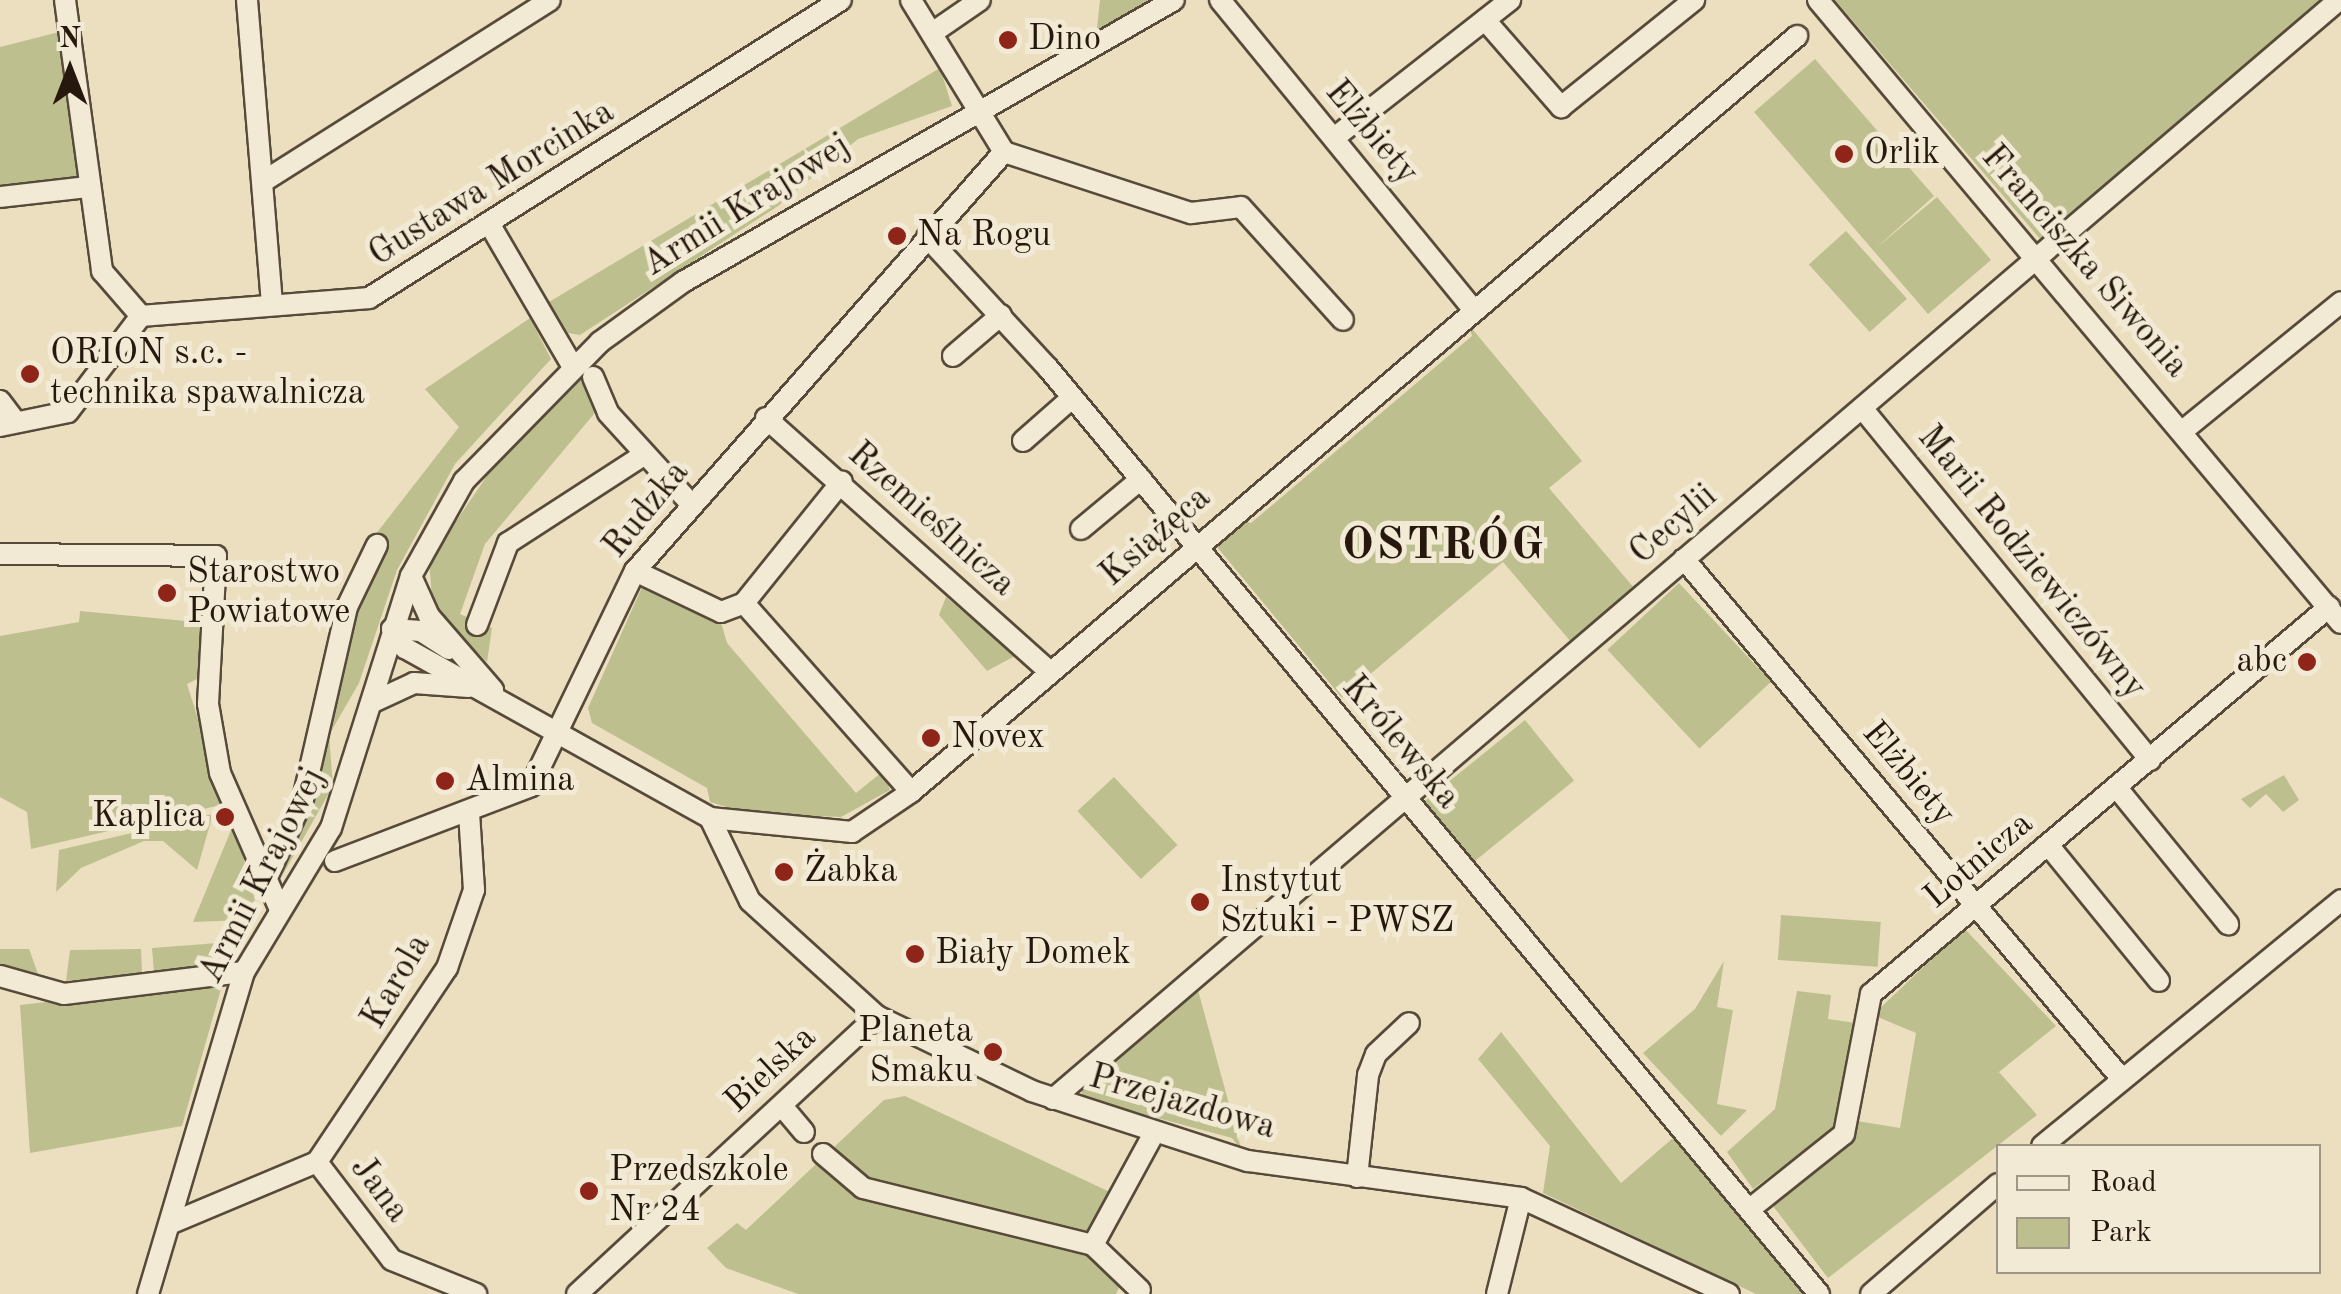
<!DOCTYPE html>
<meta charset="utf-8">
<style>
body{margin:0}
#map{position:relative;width:2341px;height:1294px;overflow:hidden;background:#ebdfbf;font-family:"Old Standard TT",serif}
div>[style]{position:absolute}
.green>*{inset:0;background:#bdc08e;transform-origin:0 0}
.roads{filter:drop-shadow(2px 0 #574a3a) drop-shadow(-2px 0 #574a3a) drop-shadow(0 2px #574a3a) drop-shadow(0 -2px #574a3a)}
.minor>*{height:20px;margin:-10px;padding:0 10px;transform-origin:10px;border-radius:10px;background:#f2ead5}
.dots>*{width:28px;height:28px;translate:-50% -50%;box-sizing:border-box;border:5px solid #f2ead5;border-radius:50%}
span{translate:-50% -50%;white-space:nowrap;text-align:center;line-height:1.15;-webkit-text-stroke:10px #f2ead5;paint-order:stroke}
.poi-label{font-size:35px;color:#26180d}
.left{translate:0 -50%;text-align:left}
.right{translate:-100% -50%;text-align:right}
.street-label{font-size:35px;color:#26180d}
.district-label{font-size:45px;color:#26180d;font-weight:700;letter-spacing:2.5px}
.legend{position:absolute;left:1996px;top:1144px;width:325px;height:130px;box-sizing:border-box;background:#f2ead5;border:2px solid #a09685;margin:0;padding:12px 18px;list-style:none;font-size:30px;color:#26180d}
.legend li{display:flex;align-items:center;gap:20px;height:50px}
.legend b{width:50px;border:2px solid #a09685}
.north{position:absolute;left:20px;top:20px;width:100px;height:100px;-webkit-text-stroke:8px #f2ead5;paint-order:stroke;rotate:0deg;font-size:28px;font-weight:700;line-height:40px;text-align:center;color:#26180d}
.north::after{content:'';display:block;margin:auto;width:35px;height:45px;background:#26180d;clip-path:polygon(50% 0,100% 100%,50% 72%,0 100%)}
</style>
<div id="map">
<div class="green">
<div style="clip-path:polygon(1100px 0,1151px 0,1105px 32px,1097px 28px)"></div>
<div style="clip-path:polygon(1835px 0,2321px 0,2041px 240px)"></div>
<div style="clip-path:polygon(75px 28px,88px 187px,0 197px,0 47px)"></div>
<div style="clip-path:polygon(1815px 59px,1934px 196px,1876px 248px,1937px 197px,1991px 260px,1928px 314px,1754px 112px)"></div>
<div style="clip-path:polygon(940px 68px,952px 106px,858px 139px,778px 206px,580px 335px,568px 333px,549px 302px)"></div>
<div style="left:1846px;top:231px;width:91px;height:50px;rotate:48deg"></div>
<div style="clip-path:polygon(530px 318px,551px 359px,455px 464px,397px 570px,359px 683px,329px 735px,333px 786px,282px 876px,372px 539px,459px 427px,425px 389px)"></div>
<div style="clip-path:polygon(1469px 325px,1582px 461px,1549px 488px,1635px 589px,1571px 642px,1503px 562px,1342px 698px,1213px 542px,1238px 520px,1251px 523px,1472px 336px)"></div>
<div style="clip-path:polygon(582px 377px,599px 408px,485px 544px,460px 614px,492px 628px,487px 662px,433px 609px,429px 561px,506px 448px)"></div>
<div style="left:1679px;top:583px;width:135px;height:98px;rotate:47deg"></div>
<div style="clip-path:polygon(643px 585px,720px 619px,727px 643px,856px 793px,882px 772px,890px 790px,841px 817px,746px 813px,710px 802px,707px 788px,592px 723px,588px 708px)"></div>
<div style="clip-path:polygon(946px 597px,1015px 656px,987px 671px,939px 615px)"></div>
<div style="clip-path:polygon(80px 611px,207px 623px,203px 676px,187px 684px,225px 804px,31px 849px,27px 812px,0 797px,0 636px,79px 622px)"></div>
<div style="left:1525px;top:720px;width:78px;height:130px;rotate:51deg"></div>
<div style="clip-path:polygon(2284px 775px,2299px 800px,2283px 812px,2266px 794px,2250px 808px,2241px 799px)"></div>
<div style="left:1114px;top:777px;width:93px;height:50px;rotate:47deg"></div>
<div style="clip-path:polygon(213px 814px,197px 870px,163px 841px,144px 841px,81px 868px,56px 892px,59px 850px)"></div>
<div style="clip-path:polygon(234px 823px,255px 900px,243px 920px,193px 922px)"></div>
<div style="left:1781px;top:915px;width:100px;height:45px;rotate:4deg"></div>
<div style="clip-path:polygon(1964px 928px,2056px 1026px,1999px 1072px,2037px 1115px,1828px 1278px,1773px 1206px,1854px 1134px,1857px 1121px,1900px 1128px,1916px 1033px,1873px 1015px)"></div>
<div style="clip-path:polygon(231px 942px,219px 962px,154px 972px,152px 948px)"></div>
<div style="clip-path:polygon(0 949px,29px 949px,40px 979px,0 967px)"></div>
<div style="clip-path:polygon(141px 949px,142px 973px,66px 981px,70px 950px)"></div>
<div style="clip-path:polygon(1724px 961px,1717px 1007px,1733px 1010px,1717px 1104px,1747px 1110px,1721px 1136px,1643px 1053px,1695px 1009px)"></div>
<div style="clip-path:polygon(223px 982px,182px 1126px,30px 1153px,20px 1005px)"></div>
<div style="clip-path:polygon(1198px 990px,1242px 1152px,1232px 1138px,1083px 1098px,1081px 1089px)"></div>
<div style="clip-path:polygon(1797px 991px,1831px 995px,1828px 1019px,1856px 1023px,1837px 1125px,1753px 1189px,1727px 1152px,1775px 1109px)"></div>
<div style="clip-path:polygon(1501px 1032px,1621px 1183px,1673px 1138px,1808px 1294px,1756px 1294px,1543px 1193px,1550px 1146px,1478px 1059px)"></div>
<div style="clip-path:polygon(905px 1096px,1112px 1193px,1092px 1230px,1072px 1242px,1122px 1281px,1116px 1294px,798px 1294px,726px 1268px,707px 1248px,737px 1223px,746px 1230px,884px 1100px)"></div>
</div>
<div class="roads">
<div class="minor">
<div style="left:65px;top:0;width:274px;rotate:82.2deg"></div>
<div style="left:102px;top:271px;width:60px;rotate:49.1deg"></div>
<div style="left:247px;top:0;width:306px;rotate:85.3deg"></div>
<div style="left:1220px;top:0;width:398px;rotate:50.7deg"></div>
<div style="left:1818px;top:0;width:813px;rotate:49.99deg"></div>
<div style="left:1485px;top:20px;width:116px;rotate:48.9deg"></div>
<div style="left:1561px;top:107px;width:171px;rotate:-38.8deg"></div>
<div style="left:932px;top:33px;width:58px;rotate:-34.5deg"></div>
<div style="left:1334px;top:138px;width:224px;rotate:-38.1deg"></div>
<div style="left:1004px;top:152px;width:197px;rotate:18.1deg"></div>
<div style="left:1191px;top:213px;width:50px;rotate:-6.8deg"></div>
<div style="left:1241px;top:207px;width:152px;rotate:47.9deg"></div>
<div style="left:264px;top:181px;width:338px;rotate:-32.3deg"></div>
<div style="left:0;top:197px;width:89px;rotate:-6.5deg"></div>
<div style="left:490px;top:225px;width:164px;rotate:59.7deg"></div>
<div style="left:927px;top:237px;width:178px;rotate:47.3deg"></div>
<div style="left:1048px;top:368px;width:1205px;rotate:50.22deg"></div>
<div style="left:141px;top:316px;width:229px;rotate:-4.5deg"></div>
<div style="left:369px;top:298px;width:558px;rotate:-32.27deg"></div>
<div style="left:953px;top:356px;width:63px;rotate:-40.5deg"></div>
<div style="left:593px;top:377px;width:39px;rotate:67deg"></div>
<div style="left:608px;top:413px;width:125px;rotate:47.6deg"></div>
<div style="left:0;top:401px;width:26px;rotate:53deg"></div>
<div style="left:1862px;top:408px;width:455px;rotate:50.7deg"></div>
<div style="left:766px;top:418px;width:381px;rotate:41.8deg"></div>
<div style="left:0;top:426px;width:69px;rotate:-11.6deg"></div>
<div style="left:68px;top:412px;width:121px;rotate:-52.8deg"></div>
<div style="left:2185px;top:429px;width:201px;rotate:-39.1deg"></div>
<div style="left:1023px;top:441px;width:65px;rotate:-41.3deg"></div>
<div style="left:1081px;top:529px;width:78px;rotate:-39.8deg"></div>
<div style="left:0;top:554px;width:216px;rotate:0.5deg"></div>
<div style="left:216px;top:556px;width:148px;rotate:93.1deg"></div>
<div style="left:208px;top:704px;width:70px;rotate:80.1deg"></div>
<div style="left:220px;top:773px;width:150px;rotate:66.3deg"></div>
<div style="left:1684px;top:559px;width:678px;rotate:49.9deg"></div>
<div style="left:635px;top:571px;width:95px;rotate:25.5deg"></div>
<div style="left:721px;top:612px;width:25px;rotate:-21deg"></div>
<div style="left:744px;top:603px;width:156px;rotate:-51.2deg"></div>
<div style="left:411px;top:576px;width:44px;rotate:65.8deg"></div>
<div style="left:429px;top:616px;width:98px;rotate:49.1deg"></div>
<div style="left:744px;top:603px;width:252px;rotate:48.5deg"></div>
<div style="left:477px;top:625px;width:88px;rotate:-69.3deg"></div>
<div style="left:508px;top:543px;width:163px;rotate:-33deg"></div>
<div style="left:392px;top:629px;width:23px;rotate:56deg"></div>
<div style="left:405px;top:648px;width:349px;rotate:29.1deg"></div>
<div style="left:710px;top:818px;width:143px;rotate:5.6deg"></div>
<div style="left:852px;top:832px;width:71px;rotate:-34.1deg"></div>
<div style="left:911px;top:792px;width:1165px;rotate:-40.47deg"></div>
<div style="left:392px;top:629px;width:29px;rotate:4deg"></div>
<div style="left:421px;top:631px;width:33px;rotate:33deg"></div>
<div style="left:371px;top:703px;width:47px;rotate:-24.9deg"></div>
<div style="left:414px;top:683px;width:55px;rotate:4.2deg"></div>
<div style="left:2117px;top:788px;width:176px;rotate:50.8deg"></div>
<div style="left:710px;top:818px;width:92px;rotate:64.3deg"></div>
<div style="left:750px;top:901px;width:171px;rotate:42.2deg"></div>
<div style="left:877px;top:1016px;width:172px;rotate:25.8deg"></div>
<div style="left:1032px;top:1091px;width:227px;rotate:18deg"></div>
<div style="left:1248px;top:1161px;width:275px;rotate:7.7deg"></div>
<div style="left:1521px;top:1198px;width:229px;rotate:24.8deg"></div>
<div style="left:2049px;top:846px;width:174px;rotate:50.8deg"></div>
<div style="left:335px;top:861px;width:210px;rotate:-20.9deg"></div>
<div style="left:531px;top:786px;width:239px;rotate:-64.2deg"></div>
<div style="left:635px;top:571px;width:558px;rotate:-48.63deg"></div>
<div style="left:1004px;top:152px;width:178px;rotate:-121.5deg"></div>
<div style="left:268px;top:875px;width:84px;rotate:-65.3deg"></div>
<div style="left:303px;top:799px;width:197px;rotate:-77.1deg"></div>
<div style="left:347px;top:607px;width:69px;rotate:-64.2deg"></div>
<div style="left:0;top:976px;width:66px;rotate:15.7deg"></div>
<div style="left:64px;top:994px;width:181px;rotate:-7deg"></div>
<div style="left:1053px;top:1099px;width:1692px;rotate:-40.52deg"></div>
<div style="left:782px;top:1106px;width:34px;rotate:50deg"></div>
<div style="left:2042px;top:1146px;width:387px;rotate:-39.4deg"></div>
<div style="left:823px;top:1154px;width:52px;rotate:40.4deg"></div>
<div style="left:863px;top:1188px;width:237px;rotate:13.9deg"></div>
<div style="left:1093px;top:1245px;width:125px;rotate:-61.4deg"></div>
<div style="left:317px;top:1162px;width:234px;rotate:-56.2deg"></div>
<div style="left:447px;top:968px;width:83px;rotate:-70.9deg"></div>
<div style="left:474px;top:890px;width:77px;rotate:-93.7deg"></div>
<div style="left:1357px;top:1177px;width:103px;rotate:-83.8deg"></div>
<div style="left:1368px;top:1075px;width:22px;rotate:-69deg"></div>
<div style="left:1376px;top:1054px;width:45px;rotate:-43.2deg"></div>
<div style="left:1750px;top:1209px;width:120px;rotate:-38.6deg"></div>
<div style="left:1844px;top:1134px;width:143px;rotate:-79.1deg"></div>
<div style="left:1871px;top:994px;width:600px;rotate:-40.2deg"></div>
<div style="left:174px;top:1222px;width:155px;rotate:-22.8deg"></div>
<div style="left:317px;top:1162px;width:123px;rotate:52.6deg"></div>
<div style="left:392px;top:1260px;width:91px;rotate:22deg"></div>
<div style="left:1093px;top:1245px;width:65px;rotate:43.8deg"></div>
<div style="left:148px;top:1294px;width:336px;rotate:-73.4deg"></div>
<div style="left:244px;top:972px;width:168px;rotate:-58.9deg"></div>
<div style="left:331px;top:828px;width:264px;rotate:-72.4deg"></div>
<div style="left:411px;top:576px;width:109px;rotate:-60.8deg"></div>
<div style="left:464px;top:481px;width:194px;rotate:-45.6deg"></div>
<div style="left:600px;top:342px;width:102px;rotate:-35.9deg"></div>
<div style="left:683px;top:282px;width:566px;rotate:-29.87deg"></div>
<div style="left:577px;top:1294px;width:409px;rotate:-42.8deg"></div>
<div style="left:1497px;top:1294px;width:99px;rotate:-76deg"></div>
<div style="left:1871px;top:1294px;width:168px;rotate:-40.9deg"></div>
</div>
</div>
<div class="dots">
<div style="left:1008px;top:40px;background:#8f2418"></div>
<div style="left:1844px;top:154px;background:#8f2418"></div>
<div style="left:897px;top:236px;background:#8f2418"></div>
<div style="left:30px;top:374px;background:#8f2418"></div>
<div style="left:167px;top:593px;background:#8f2418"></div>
<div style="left:2307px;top:662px;background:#8f2418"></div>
<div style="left:931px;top:738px;background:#8f2418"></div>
<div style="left:445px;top:781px;background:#8f2418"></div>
<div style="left:225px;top:817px;background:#8f2418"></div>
<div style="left:784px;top:872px;background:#8f2418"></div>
<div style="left:1200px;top:902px;background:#8f2418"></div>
<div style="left:915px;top:954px;background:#8f2418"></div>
<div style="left:993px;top:1052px;background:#8f2418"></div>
<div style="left:589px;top:1191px;background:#8f2418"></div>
</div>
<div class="poi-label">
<span class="left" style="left:1028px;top:40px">Dino</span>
<span class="left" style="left:1864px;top:154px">Orlik</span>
<span class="left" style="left:917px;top:236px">Na Rogu</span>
<span class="left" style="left:50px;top:374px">ORION s.c. -<br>technika spawalnicza</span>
<span class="left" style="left:187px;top:593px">Starostwo<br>Powiatowe</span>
<span class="right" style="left:2287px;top:662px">abc</span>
<span class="left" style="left:951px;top:738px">Novex</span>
<span class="left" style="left:465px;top:781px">Almina</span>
<span class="right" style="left:205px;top:817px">Kaplica</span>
<span class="left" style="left:804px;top:872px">Żabka</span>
<span class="left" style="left:1220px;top:902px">Instytut<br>Sztuki - PWSZ</span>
<span class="left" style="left:935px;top:954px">Biały Domek</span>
<span class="right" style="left:973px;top:1052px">Planeta<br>Smaku</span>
<span class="left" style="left:609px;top:1191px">Przedszkole<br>Nr 24</span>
</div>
<div class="street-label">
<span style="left:1371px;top:133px;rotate:50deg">Elżbiety</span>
<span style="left:492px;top:184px;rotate:-32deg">Gustawa Morcinka</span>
<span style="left:747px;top:206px;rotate:-32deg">Armii Krajowej</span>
<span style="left:2084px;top:262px;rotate:49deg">Franciszka Siwonia</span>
<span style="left:647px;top:510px;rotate:-51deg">Rudzka</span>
<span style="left:931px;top:520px;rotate:42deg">Rzemieślnicza</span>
<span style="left:1674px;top:525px;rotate:-41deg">Cecylii</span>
<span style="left:1156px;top:537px;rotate:-41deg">Książęca</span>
<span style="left:2031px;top:563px;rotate:51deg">Marii Rodziewiczówny</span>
<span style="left:1400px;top:743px;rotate:50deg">Królewska</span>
<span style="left:1908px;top:774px;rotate:50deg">Elżbiety</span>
<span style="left:1979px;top:861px;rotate:-40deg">Lotnicza</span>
<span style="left:263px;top:876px;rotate:-63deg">Armii Krajowej</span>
<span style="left:397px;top:982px;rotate:-60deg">Karola</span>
<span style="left:771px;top:1070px;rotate:-43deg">Bielska</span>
<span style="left:1182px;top:1103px;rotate:16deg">Przejazdowa</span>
<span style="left:379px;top:1190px;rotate:53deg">Jana</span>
</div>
<div class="district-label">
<span style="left:1444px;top:547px">OSTRÓG</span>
</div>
<ul class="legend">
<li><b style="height:12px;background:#f2ead5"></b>Road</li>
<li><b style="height:28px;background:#bdc08e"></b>Park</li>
</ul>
<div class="north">N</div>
</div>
